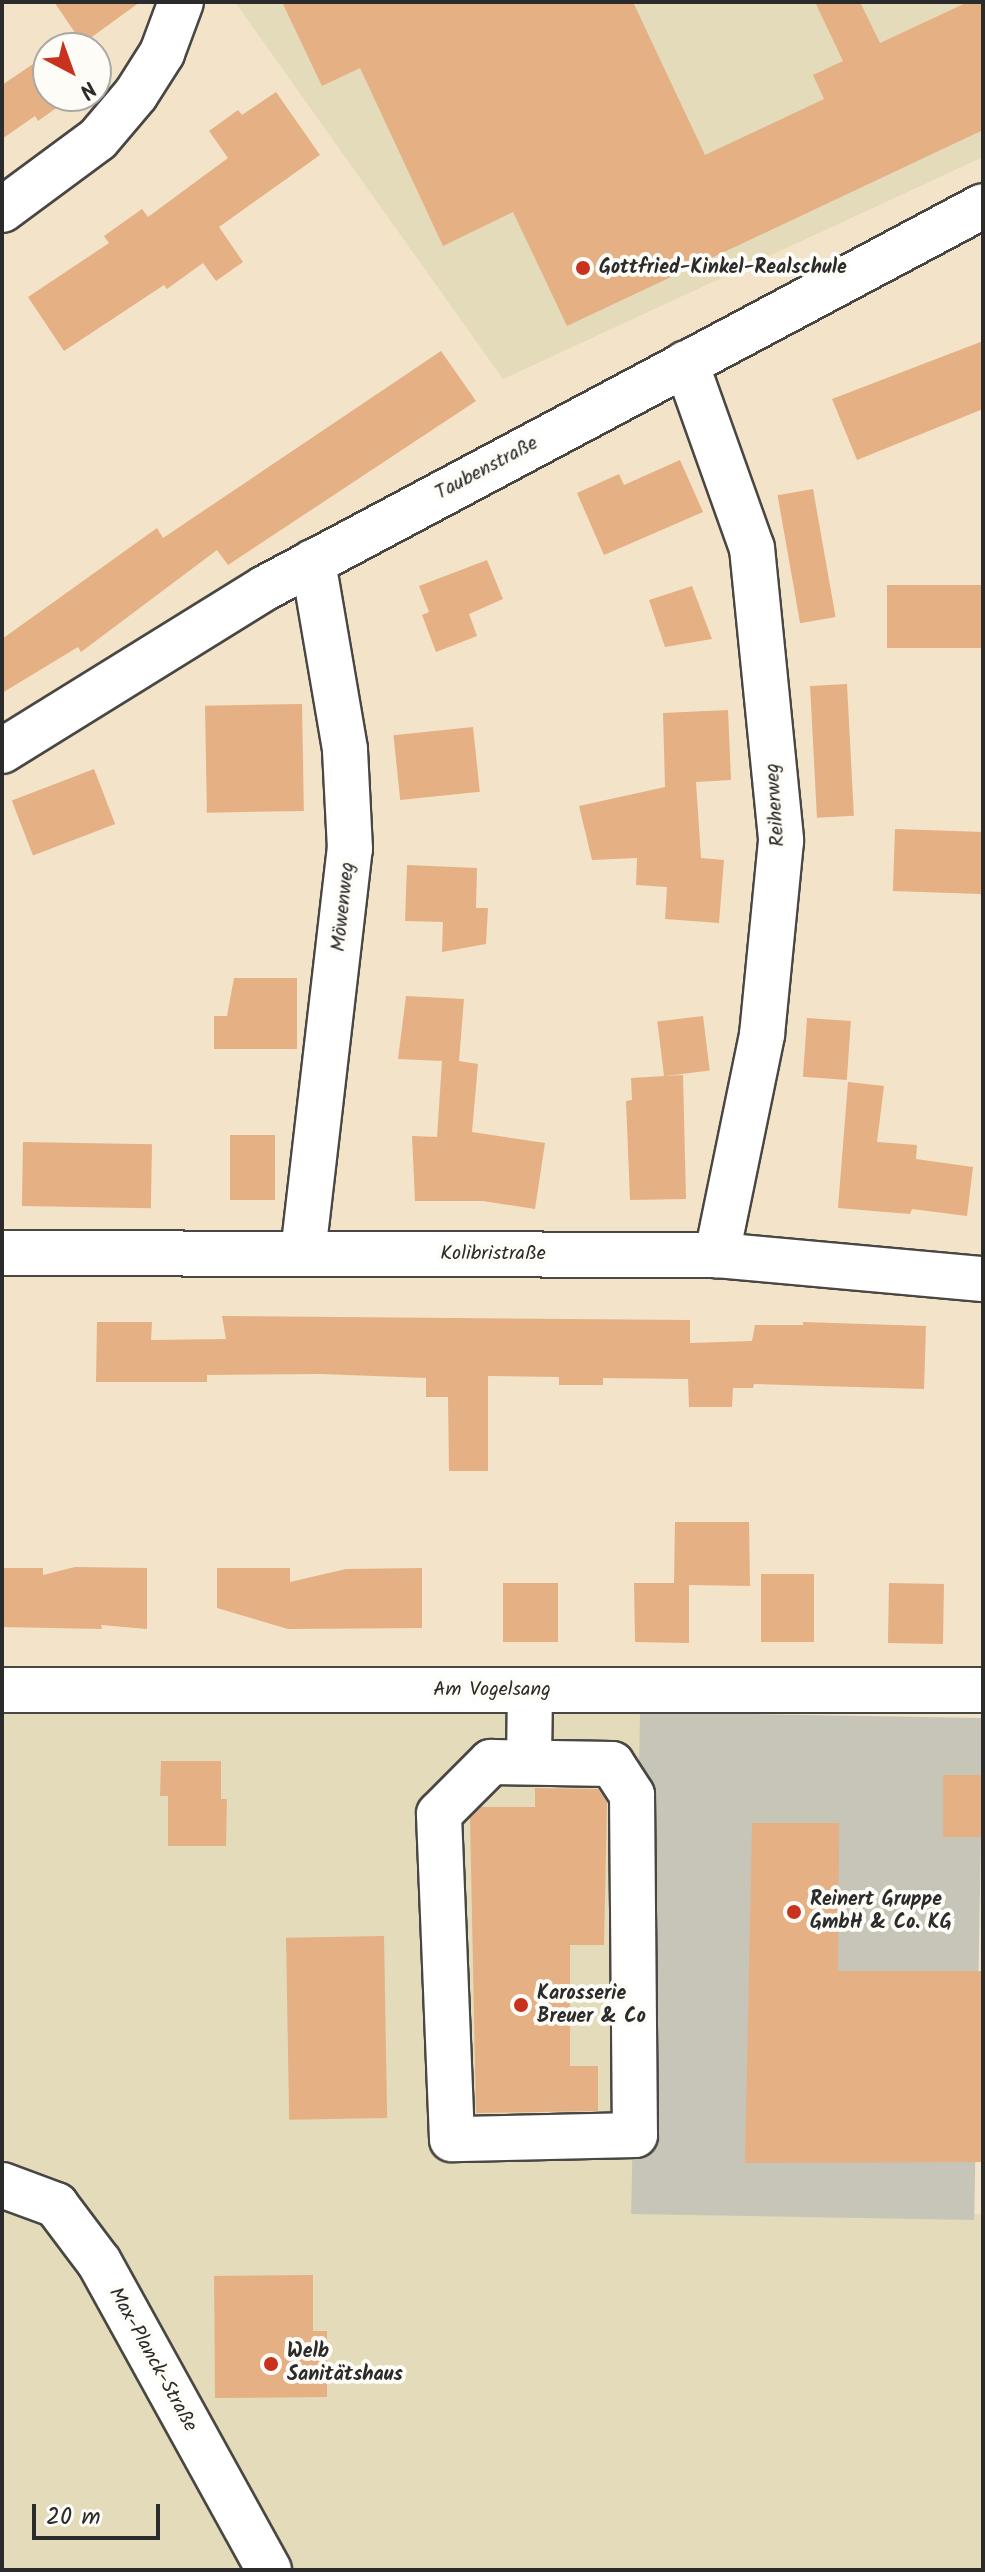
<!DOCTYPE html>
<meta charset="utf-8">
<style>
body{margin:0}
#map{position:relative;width:985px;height:2572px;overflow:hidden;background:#f3e3c8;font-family:Kalam,sans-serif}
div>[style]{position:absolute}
.built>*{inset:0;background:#e3dbba}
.industrial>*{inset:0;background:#c6c5b8;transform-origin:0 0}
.building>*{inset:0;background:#e6b085;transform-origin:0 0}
.roads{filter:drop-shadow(2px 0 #494743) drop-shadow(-2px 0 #494743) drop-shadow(0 2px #494743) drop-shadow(0 -2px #494743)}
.minor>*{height:44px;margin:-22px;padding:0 22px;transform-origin:22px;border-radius:22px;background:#fff}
.dots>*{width:22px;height:22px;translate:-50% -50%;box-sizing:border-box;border:4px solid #fdfcf7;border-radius:50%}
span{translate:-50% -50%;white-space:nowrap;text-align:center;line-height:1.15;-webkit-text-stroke:8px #fdfcf7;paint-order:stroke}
.poi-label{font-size:20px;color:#2b2b2b;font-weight:700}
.left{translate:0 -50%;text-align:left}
.street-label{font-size:20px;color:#2b2b2b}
.frame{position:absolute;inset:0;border:4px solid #2b2b2b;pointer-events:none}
.north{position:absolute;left:32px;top:32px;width:80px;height:80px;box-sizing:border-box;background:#fdfcf7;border:2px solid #a9a8a5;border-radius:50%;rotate:139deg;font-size:22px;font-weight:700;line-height:32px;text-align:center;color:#2b2b2b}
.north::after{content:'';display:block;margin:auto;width:28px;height:36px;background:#c8321e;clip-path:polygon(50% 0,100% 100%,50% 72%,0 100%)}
.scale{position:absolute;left:32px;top:2504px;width:128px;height:36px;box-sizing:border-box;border:4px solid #2b2b2b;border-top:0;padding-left:10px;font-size:24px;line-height:28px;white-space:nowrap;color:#2b2b2b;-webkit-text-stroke:6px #fdfcf7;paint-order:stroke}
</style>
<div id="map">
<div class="built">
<div style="clip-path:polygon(235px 2px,983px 2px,983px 157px,503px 379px)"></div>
<div style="clip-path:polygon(2px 1712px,640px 1712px,638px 2214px,983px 2214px,983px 2570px,2px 2570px)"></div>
</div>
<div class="industrial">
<div style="left:640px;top:1712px;width:343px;height:502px;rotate:1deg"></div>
</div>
<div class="building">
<div style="clip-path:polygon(54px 2px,140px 2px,85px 42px,89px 48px,56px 48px,76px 34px)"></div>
<div style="clip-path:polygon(282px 2px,633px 2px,705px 155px,824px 99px,813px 75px,843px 61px,815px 2px,860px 2px,880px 43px,968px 2px,983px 2px,983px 130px,567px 326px,513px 212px,443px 246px,360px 68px,322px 86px)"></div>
<div style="clip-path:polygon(48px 54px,48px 96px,73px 96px,38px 121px,35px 116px,2px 139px,2px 85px)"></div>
<div style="clip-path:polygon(276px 92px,320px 155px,219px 227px,243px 262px,216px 281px,203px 263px,167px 289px,164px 285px,64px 351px,28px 297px,109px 243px,104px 236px,142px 209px,148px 217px,228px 158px,209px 131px,238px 110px,242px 115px)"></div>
<div style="clip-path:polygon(983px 341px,983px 409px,857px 460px,832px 399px)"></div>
<div style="clip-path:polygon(441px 351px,476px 401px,228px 565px,217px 550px,81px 652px,78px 647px,2px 693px,2px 639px,157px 528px,163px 538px)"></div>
<div style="clip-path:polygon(680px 460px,703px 512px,604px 555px,577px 493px,619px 474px,624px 485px)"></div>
<div style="left:813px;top:489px;width:130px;height:36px;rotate:80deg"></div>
<div style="clip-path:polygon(487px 560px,503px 599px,469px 614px,477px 636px,436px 652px,422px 615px,429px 612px,419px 586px)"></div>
<div style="left:983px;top:585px;width:63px;height:96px;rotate:90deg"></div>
<div style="clip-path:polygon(692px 586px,712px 639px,665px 647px,649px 600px)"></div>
<div style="left:847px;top:684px;width:132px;height:37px;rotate:87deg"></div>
<div style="left:302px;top:704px;width:107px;height:97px;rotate:89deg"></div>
<div style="clip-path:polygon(728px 710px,731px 780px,696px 782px,701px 858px,724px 860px,719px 923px,665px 919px,667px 887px,636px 885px,637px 858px,592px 860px,579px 806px,665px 787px,663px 713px)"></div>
<div style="left:473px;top:727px;width:65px;height:80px;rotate:84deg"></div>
<div style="left:94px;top:769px;width:59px;height:88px;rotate:69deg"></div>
<div style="left:895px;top:829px;width:88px;height:62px;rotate:2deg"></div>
<div style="clip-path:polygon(407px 865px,477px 868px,476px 908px,488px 908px,486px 944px,442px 952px,443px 922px,405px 921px)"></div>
<div style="clip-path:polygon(234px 978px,297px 978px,297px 1049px,214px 1049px,214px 1016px,227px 1016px)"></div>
<div style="clip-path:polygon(406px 996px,464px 999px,459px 1061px,478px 1064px,472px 1132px,545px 1143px,535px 1209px,483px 1201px,415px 1201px,412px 1136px,437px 1137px,442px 1061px,398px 1059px)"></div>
<div style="left:703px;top:1016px;width:55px;height:46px;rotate:83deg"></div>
<div style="left:807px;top:1018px;width:44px;height:59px;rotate:4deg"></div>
<div style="clip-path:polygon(683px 1075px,686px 1199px,630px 1200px,626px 1101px,632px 1100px,631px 1078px)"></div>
<div style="clip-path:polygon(848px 1082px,884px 1086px,877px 1142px,917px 1145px,916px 1159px,973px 1167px,967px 1216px,912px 1209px,910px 1214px,838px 1208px)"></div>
<div style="left:230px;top:1135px;width:45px;height:65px"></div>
<div style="left:23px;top:1142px;width:129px;height:64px;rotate:1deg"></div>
<div style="clip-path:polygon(222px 1316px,690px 1320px,690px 1343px,752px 1341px,755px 1325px,803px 1325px,803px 1322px,926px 1326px,924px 1389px,754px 1384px,753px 1388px,733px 1388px,732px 1407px,689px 1407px,688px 1379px,603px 1378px,603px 1385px,559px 1385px,559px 1377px,488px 1376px,488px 1471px,449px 1471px,448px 1397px,426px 1397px,426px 1378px,321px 1374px,207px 1375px,207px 1382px,96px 1382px,97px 1322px,152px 1322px,151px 1340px,226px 1339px)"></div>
<div style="clip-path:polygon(675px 1522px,749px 1522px,750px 1586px,689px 1585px,689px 1643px,635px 1642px,634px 1583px,674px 1583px)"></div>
<div style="clip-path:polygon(75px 1567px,147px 1568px,147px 1629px,101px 1625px,102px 1629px,2px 1627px,2px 1568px,43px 1568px,43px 1575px)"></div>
<div style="clip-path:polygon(217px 1568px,290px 1568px,290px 1582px,346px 1569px,422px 1568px,422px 1628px,288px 1629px,217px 1608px)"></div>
<div style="left:814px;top:1574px;width:68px;height:53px;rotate:90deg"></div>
<div style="left:503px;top:1583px;width:55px;height:59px"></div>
<div style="left:889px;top:1583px;width:55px;height:60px;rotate:1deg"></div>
<div style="clip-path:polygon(161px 1761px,221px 1761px,221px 1799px,227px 1799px,226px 1846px,168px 1846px,168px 1796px,160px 1796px)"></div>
<div style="left:943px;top:1775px;width:40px;height:62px"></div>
<div style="clip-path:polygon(535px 1788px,598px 1789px,607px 1802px,604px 1945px,570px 1945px,570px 2066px,598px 2066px,598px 2111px,476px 2113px,470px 1818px,481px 1807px,535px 1807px)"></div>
<div style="clip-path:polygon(752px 1823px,839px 1823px,838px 1971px,983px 1971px,983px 2162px,745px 2163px)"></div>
<div style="left:384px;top:1936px;width:182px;height:98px;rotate:89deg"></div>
<div style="clip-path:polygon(313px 2275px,313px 2331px,327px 2331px,327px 2397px,215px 2398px,214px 2276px)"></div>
</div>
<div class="roads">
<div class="minor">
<div style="left:2px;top:210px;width:119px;rotate:-36.5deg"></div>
<div style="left:98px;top:139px;width:59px;rotate:-49.8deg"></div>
<div style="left:136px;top:94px;width:49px;rotate:-57.6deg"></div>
<div style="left:162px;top:53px;width:54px;rotate:-69.6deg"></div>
<div style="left:686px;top:363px;width:196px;rotate:70.4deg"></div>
<div style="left:752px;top:548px;width:294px;rotate:84.3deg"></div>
<div style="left:781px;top:841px;width:195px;rotate:95.6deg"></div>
<div style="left:762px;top:1035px;width:225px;rotate:101.6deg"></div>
<div style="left:2px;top:751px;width:309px;rotate:-31.8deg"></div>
<div style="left:265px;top:588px;width:813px;rotate:-28.01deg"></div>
<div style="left:2px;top:1253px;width:715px;rotate:0.16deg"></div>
<div style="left:717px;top:1255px;width:267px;rotate:5.2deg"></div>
<div style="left:303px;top:1253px;width:407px;rotate:-83.4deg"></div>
<div style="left:350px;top:849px;width:100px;rotate:-92.9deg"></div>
<div style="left:345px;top:749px;width:190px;rotate:-99.7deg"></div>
<div style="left:2px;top:1690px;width:981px"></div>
<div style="left:491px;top:1762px;width:121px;rotate:0.9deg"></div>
<div style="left:612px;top:1764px;width:37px;rotate:57deg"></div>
<div style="left:632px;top:1795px;width:340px;rotate:89.5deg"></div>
<div style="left:635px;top:2135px;width:183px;rotate:178.7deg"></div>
<div style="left:452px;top:2139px;width:325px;rotate:-92.3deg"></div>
<div style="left:439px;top:1814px;width:74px;rotate:-45deg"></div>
<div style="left:529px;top:1762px;width:72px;rotate:-89.2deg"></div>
<div style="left:2px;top:2185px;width:58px;rotate:20.3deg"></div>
<div style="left:56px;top:2205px;width:71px;rotate:53deg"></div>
<div style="left:99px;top:2262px;width:352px;rotate:61.1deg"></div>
</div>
</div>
<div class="dots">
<div style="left:583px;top:268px;background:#c8321e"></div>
<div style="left:794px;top:1912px;background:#c8321e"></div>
<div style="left:521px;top:2005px;background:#c8321e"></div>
<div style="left:271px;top:2364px;background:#c8321e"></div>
</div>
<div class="poi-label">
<span class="left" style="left:599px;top:268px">Gottfried-Kinkel-Realschule</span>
<span class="left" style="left:810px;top:1912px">Reinert Gruppe<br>GmbH &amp; Co. KG</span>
<span class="left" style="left:537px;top:2006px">Karosserie<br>Breuer &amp; Co</span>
<span class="left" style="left:287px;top:2364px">Welb<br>Sanitätshaus</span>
</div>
<div class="street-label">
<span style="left:487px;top:469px;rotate:-28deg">Taubenstraße</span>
<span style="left:776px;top:805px;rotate:-94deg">Reiherweg</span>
<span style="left:344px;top:907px;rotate:-84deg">Möwenweg</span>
<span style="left:493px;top:1254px">Kolibristraße</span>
<span style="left:492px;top:1690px">Am Vogelsang</span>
<span style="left:152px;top:2360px;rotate:61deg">Max-Planck-Straße</span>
</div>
<div class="frame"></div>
<div class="north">N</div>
<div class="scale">20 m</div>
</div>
